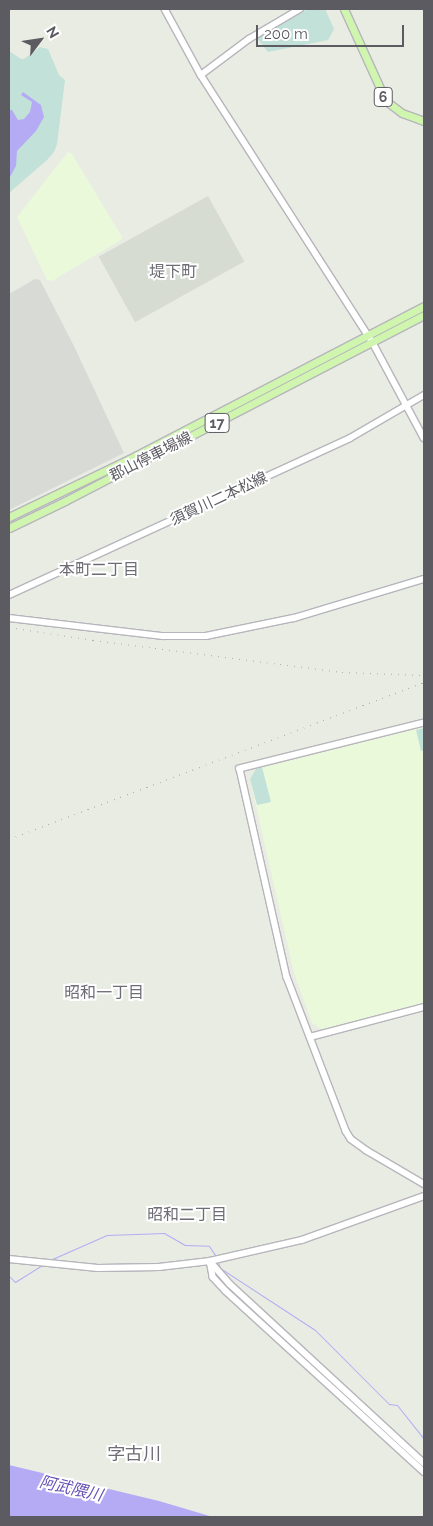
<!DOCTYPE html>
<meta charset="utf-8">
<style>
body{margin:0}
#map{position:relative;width:433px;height:1526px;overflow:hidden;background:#e8ece3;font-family:Raleway,"Noto Sans JP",sans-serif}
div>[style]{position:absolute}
.commercial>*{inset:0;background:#ebf9db}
.industrial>*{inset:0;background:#d8dbd5}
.education>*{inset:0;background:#d7dcd2;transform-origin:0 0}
.green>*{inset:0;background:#c2e1d8}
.water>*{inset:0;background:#b5abf5}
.stream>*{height:1px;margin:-0.5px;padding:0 0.5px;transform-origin:0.5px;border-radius:0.5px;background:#b5abf5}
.roads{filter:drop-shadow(1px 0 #b7b5bc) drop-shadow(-1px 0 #b7b5bc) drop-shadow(0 1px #b7b5bc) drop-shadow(0 -1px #b7b5bc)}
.tertiary>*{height:5.5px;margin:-2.75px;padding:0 2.75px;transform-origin:2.75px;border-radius:2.75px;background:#fff}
.secondary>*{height:6px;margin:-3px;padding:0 3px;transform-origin:3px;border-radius:3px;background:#fff}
.primary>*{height:7px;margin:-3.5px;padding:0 3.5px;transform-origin:3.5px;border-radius:3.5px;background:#cff5af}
.rail>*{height:1px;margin-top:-0.5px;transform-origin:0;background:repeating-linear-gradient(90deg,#adadae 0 1px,transparent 0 7px)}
span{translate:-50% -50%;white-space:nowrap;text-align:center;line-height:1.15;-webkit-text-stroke:4px #fff;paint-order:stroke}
.shield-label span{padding:1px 4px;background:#fff;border:1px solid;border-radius:4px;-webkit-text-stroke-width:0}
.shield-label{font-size:14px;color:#5d5b62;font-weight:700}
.street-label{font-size:15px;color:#5d5b62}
.neighbourhood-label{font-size:16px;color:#6e6c74}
.water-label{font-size:16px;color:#6751b5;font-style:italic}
.quarter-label{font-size:18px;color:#6e6c74}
.frame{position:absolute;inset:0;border:10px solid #5d5b62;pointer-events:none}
.north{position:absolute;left:15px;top:15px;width:50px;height:50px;-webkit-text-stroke:4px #fff;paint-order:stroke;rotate:59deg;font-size:14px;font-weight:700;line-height:20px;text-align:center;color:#5d5b62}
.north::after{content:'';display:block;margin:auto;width:18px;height:22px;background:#5d5b62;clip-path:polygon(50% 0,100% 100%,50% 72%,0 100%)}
.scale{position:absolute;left:256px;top:25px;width:148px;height:22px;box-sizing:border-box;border:2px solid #5d5b62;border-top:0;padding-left:6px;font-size:15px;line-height:18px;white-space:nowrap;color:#5d5b62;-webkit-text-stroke:4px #fff;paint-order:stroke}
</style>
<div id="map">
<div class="commercial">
<div style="clip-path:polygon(68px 152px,72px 154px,122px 237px,121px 240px,52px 281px,47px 280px,17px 217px)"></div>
<div style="clip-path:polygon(424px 727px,424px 1004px,323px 1030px,312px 1023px,294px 973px,250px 779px,256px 769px)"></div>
</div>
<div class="industrial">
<div style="clip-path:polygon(35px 279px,40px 280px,74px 346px,124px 453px,9px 510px,9px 294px)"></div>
</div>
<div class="education">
<div style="left:208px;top:196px;width:75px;height:125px;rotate:61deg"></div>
</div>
<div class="green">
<div style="clip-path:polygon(308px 9px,325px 9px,334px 29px,328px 40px,268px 52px,257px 38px)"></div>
<div style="clip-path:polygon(40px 47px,48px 49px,59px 75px,65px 80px,57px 144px,54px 152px,47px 160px,9px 193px,9px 51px,21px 59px,24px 59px)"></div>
<div style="clip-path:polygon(424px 728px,424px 750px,421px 751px,416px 730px)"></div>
<div style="clip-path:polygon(262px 767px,271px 802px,257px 805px,250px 779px,256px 769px)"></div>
</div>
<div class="water">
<div style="clip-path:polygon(23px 92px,41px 105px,44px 117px,36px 131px,17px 151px,16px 166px,10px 177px,9px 110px,12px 110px,18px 120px,24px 119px,30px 112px,32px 102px,21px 95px)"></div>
<div style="clip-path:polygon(9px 1465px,159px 1501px,213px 1517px,9px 1517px)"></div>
</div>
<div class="stream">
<div style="left:50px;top:1260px;width:62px;rotate:-23.7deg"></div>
<div style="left:107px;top:1235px;width:57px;rotate:-2deg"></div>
<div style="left:164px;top:1233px;width:24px;rotate:30deg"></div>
<div style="left:185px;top:1245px;width:24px;rotate:2deg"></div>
<div style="left:209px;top:1246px;width:14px;rotate:56deg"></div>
<div style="left:218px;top:1262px;width:6px;rotate:72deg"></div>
<div style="left:220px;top:1268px;width:113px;rotate:33.1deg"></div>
<div style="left:315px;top:1330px;width:105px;rotate:45deg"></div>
<div style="left:389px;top:1404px;width:8px;rotate:7deg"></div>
<div style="left:397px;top:1405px;width:43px;rotate:51.5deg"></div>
<div style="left:9px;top:1276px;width:8px;rotate:45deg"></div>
<div style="left:15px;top:1282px;width:32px;rotate:-32deg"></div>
</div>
<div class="roads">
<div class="tertiary">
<div style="left:165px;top:9px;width:75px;rotate:61.4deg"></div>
<div style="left:201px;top:75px;width:316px;rotate:57.3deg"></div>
<div style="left:372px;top:341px;width:110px;rotate:61.8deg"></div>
<div style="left:201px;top:75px;width:60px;rotate:-36.9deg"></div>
<div style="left:249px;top:39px;width:59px;rotate:-30.5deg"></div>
<div style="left:9px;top:618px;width:155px;rotate:6.7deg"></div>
<div style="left:163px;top:636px;width:43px"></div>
<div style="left:206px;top:636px;width:90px;rotate:-11.6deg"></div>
<div style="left:294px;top:618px;width:136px;rotate:-16.7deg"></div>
<div style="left:424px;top:723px;width:190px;rotate:166deg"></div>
<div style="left:240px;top:769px;width:213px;rotate:77.3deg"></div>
<div style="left:287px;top:977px;width:165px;rotate:69deg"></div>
<div style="left:346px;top:1131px;width:9px;rotate:58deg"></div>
<div style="left:351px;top:1139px;width:19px;rotate:36deg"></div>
<div style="left:366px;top:1150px;width:67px;rotate:30.4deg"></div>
<div style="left:310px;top:1037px;width:118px;rotate:-14.7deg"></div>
<div style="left:9px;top:1259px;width:89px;rotate:5.8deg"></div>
<div style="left:98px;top:1268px;width:61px;rotate:-0.9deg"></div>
<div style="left:159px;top:1267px;width:51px;rotate:-6.7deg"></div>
<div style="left:210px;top:1261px;width:94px;rotate:-12.9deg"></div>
<div style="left:302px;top:1240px;width:130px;rotate:-19.8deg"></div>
<div style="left:210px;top:1261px;width:16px;rotate:79deg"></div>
<div style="left:213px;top:1277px;width:19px;rotate:47deg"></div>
<div style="left:226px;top:1291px;width:268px;rotate:42.4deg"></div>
<div style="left:210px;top:1261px;width:30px;rotate:49deg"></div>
<div style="left:230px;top:1284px;width:264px;rotate:42.7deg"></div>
</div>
<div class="secondary">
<div style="left:9px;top:595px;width:375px;rotate:-24.7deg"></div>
<div style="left:350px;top:438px;width:86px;rotate:-30.2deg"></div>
</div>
<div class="primary">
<div style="left:344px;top:9px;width:101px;rotate:65.5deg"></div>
<div style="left:386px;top:101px;width:20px;rotate:37deg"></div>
<div style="left:402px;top:113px;width:23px;rotate:20deg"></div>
<div style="left:9px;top:517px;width:133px;rotate:-25.8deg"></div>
<div style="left:129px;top:459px;width:332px;rotate:-27.4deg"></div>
<div style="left:9px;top:528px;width:62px;rotate:-25.7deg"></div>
<div style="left:65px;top:501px;width:404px;rotate:-27.4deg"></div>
</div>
</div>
<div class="rail">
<div style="left:9px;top:627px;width:85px;rotate:8.8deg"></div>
<div style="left:93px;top:640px;width:251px;rotate:7.3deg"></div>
<div style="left:342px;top:672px;width:82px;rotate:2.1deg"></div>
<div style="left:9px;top:839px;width:444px;rotate:-20.7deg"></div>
</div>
<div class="shield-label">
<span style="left:383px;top:97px">6</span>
<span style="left:217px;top:423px">17</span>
</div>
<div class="street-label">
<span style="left:151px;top:457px;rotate:-27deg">郡山停車場線</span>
<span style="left:219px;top:499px;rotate:-25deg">須賀川二本松線</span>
</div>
<div class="neighbourhood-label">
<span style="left:173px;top:272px">堤下町</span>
<span style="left:99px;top:570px">本町二丁目</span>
<span style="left:104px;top:993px">昭和一丁目</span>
<span style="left:187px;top:1215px">昭和二丁目</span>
</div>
<div class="water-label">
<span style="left:71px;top:1489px;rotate:13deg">阿武隈川</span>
</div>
<div class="quarter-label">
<span style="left:134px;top:1454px">字古川</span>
</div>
<div class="frame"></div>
<div class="north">N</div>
<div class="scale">200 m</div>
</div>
